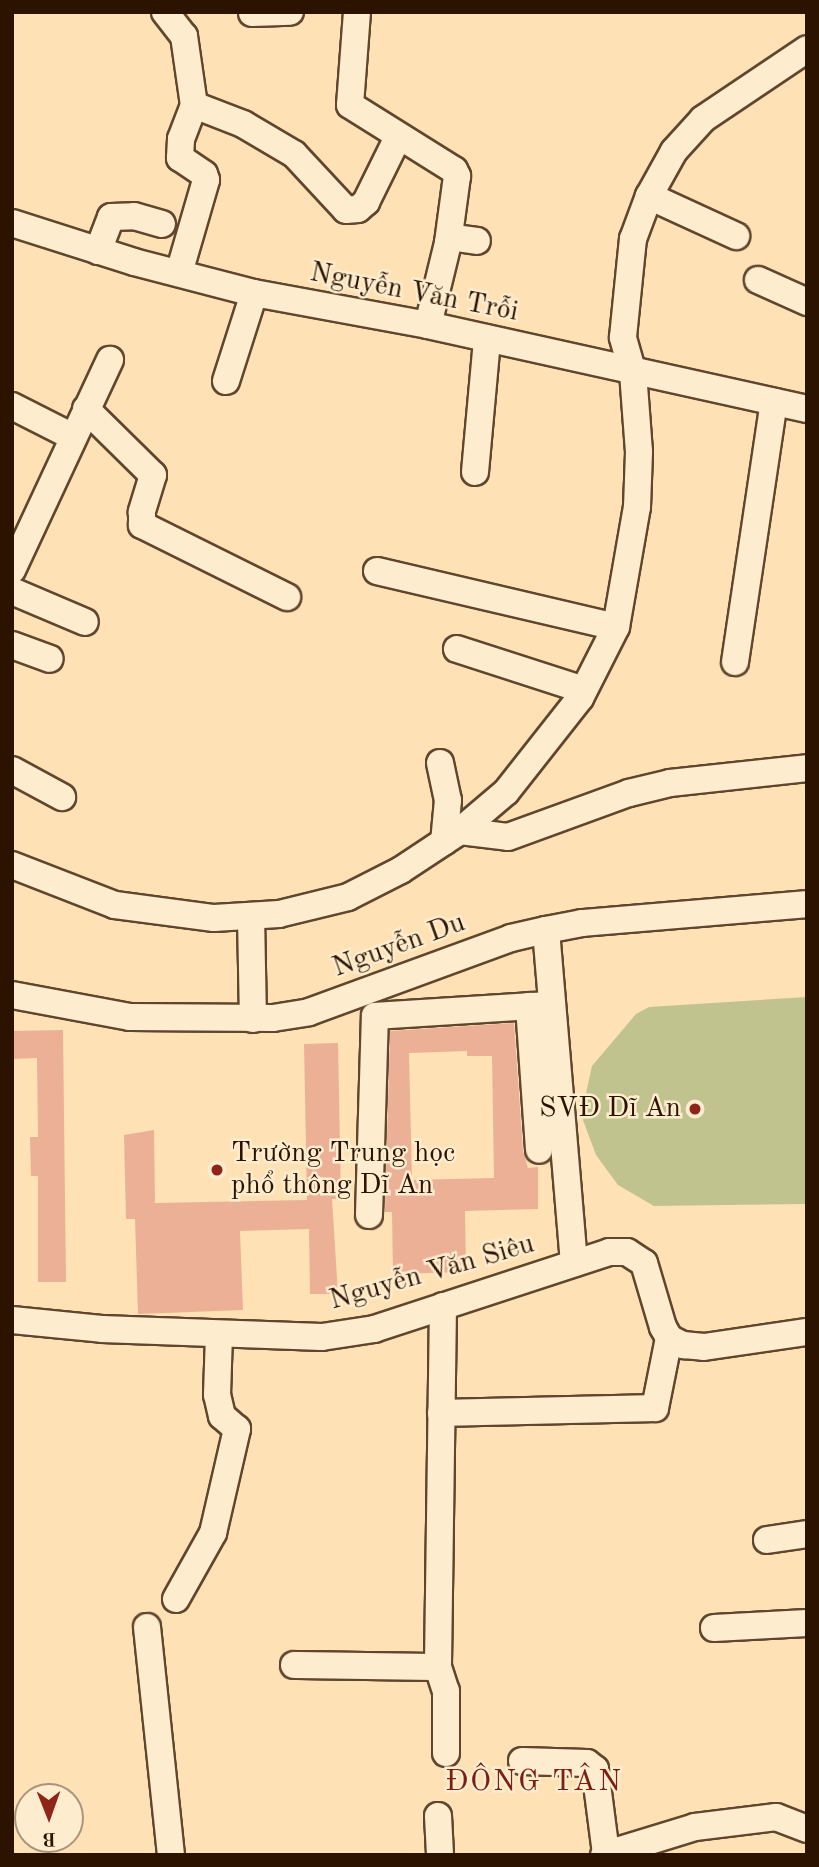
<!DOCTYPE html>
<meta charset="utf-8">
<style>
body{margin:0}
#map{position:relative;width:819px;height:1867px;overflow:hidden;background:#fee1b4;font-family:"Old Standard TT",serif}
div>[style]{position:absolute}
.green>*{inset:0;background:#c0c38d}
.building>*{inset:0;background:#ecb096}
.roads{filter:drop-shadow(2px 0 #60462d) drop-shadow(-2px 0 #60462d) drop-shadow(0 2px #60462d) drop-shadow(0 -2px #60462d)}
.minor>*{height:26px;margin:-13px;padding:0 13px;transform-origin:13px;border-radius:13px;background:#feecce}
.dots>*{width:19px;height:19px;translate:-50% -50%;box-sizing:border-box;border:4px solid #feecce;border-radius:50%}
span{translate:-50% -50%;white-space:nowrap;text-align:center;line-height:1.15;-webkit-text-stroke:5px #feecce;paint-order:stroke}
.street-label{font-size:28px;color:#2c1300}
.poi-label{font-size:28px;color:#2c1300}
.right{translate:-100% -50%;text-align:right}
.left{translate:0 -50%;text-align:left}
.neighbourhood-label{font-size:30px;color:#7a1f14;letter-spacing:2px}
.frame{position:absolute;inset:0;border:14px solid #2c1300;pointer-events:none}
.north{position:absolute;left:14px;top:1783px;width:70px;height:70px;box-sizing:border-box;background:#feecce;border:2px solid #aa957c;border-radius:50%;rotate:179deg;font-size:19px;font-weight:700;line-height:28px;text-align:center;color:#2c1300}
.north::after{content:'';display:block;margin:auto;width:24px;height:32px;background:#8f2418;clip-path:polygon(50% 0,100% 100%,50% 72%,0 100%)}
</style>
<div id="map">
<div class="green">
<div style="clip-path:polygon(807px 997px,807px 1204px,654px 1206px,618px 1185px,596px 1155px,583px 1120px,585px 1098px,592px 1066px,636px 1014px,649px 1007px)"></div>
</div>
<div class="building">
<div style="clip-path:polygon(evenodd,514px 1023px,523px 1151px,528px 1168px,538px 1167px,538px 1209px,465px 1211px,466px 1272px,393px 1274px,392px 1212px,385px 1212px,390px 1031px,514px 1023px,467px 1051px,467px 1056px,492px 1056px,494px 1178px,412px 1180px,409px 1053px,467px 1051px)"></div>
<div style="clip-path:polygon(63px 1030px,66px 1282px,38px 1282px,38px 1176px,31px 1176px,30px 1137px,38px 1137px,37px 1058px,12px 1059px,12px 1031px)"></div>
<div style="clip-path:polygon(338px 1043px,341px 1199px,332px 1199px,338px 1294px,310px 1294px,309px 1229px,240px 1231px,243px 1310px,138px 1314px,135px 1219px,126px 1219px,124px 1135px,154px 1130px,155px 1203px,307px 1200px,304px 1044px)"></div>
</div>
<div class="roads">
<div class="minor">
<div style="left:165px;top:12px;width:31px;rotate:52deg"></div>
<div style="left:184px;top:36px;width:70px;rotate:81.8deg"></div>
<div style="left:194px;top:105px;width:53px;rotate:21.2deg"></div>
<div style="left:243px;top:124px;width:59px;rotate:30.5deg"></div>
<div style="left:294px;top:154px;width:76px;rotate:47.1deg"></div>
<div style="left:346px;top:210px;width:12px;rotate:-5deg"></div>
<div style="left:358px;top:209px;width:11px;rotate:-41deg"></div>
<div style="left:366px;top:202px;width:72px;rotate:-63.8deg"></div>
<div style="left:357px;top:12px;width:93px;rotate:94.3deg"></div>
<div style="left:350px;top:105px;width:123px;rotate:32deg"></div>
<div style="left:454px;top:170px;width:7px;rotate:63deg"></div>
<div style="left:457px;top:176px;width:68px;rotate:97.7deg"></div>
<div style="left:252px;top:13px;width:38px;rotate:-2deg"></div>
<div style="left:649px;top:196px;width:96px;rotate:24.7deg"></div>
<div style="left:12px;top:223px;width:128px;rotate:17.7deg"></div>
<div style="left:134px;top:262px;width:124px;rotate:14.5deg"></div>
<div style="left:254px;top:293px;width:177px;rotate:10.4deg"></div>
<div style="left:428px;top:325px;width:388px;rotate:12.5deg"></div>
<div style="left:98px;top:251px;width:36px;rotate:-69deg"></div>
<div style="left:111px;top:217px;width:23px;rotate:-2deg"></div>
<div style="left:134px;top:216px;width:29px;rotate:16deg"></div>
<div style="left:179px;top:273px;width:97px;rotate:-73.8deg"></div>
<div style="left:206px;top:180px;width:6px;rotate:-108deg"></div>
<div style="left:204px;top:174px;width:29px;rotate:-146deg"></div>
<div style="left:180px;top:158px;width:19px;rotate:-87deg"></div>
<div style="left:181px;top:139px;width:36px;rotate:-69deg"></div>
<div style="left:758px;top:280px;width:54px;rotate:24.2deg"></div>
<div style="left:428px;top:325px;width:84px;rotate:-76.3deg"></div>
<div style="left:448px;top:243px;width:9px;rotate:-32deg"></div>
<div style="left:456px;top:238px;width:21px;rotate:8deg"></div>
<div style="left:226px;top:381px;width:92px;rotate:-72.3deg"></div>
<div style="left:12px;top:406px;width:68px;rotate:26.9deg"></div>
<div style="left:86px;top:409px;width:94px;rotate:44.6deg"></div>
<div style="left:153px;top:475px;width:39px;rotate:107deg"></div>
<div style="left:142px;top:512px;width:13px;rotate:90deg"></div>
<div style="left:142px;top:525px;width:162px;rotate:26.4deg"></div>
<div style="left:475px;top:472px;width:134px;rotate:-84.8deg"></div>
<div style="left:12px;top:570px;width:232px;rotate:-65deg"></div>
<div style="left:377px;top:571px;width:245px;rotate:13.2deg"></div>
<div style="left:12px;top:591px;width:79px;rotate:23deg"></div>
<div style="left:12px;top:645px;width:40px;rotate:20.2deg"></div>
<div style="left:457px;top:649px;width:133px;rotate:17.9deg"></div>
<div style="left:735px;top:662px;width:263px;rotate:-81.5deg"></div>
<div style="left:440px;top:763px;width:38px;rotate:78deg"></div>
<div style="left:448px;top:800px;width:42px;rotate:95.4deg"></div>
<div style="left:12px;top:770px;width:57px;rotate:28.4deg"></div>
<div style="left:460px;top:831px;width:48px;rotate:7.1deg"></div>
<div style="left:508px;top:837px;width:129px;rotate:-20deg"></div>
<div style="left:629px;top:793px;width:42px;rotate:-13.7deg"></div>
<div style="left:670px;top:783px;width:138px;rotate:-6.2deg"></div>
<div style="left:12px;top:865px;width:110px;rotate:21.2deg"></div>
<div style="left:115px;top:905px;width:100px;rotate:7.5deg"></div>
<div style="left:214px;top:918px;width:65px;rotate:-3.5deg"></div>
<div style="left:279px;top:914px;width:71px;rotate:-13.8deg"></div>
<div style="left:348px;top:897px;width:59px;rotate:-27deg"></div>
<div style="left:401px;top:870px;width:71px;rotate:-33.5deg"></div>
<div style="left:460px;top:831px;width:60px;rotate:-40.3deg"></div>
<div style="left:506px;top:792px;width:120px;rotate:-51.8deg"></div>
<div style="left:580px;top:698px;width:80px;rotate:-63.1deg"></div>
<div style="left:616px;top:627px;width:122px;rotate:-80.1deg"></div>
<div style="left:637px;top:507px;width:55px;rotate:-87.9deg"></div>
<div style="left:639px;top:452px;width:79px;rotate:-94.3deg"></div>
<div style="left:633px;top:373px;width:37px;rotate:-106deg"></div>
<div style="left:623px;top:337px;width:99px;rotate:-84.2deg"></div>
<div style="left:633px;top:239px;width:46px;rotate:-69.6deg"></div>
<div style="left:649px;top:196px;width:51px;rotate:-60.9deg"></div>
<div style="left:674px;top:151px;width:43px;rotate:-47.8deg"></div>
<div style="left:703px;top:119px;width:125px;rotate:-33.9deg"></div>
<div style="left:251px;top:916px;width:103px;rotate:88.9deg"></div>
<div style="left:546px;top:930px;width:334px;rotate:85.2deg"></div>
<div style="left:12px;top:995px;width:120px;rotate:10.6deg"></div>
<div style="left:130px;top:1017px;width:143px;rotate:0.4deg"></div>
<div style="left:273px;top:1018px;width:36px;rotate:-9deg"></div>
<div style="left:309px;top:1012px;width:215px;rotate:-20.1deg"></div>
<div style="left:511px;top:938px;width:36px;rotate:-13deg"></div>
<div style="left:546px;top:930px;width:37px;rotate:-11deg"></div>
<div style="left:582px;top:923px;width:226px;rotate:-4.8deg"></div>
<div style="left:529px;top:1006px;width:144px;rotate:86deg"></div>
<div style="left:369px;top:1215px;width:199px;rotate:-88.3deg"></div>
<div style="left:375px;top:1016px;width:177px;rotate:-3.6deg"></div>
<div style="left:443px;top:1306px;width:361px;rotate:90.8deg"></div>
<div style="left:438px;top:1667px;width:25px;rotate:72deg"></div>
<div style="left:446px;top:1691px;width:62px;rotate:90deg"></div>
<div style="left:12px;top:1320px;width:90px;rotate:5.7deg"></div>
<div style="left:102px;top:1329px;width:220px;rotate:2.1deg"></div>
<div style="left:322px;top:1337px;width:53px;rotate:-8.7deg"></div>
<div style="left:374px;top:1329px;width:247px;rotate:-18.1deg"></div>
<div style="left:609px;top:1252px;width:18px"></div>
<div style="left:627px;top:1252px;width:20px;rotate:33deg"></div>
<div style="left:644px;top:1263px;width:67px;rotate:73.5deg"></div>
<div style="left:663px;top:1327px;width:13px;rotate:61deg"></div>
<div style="left:669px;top:1338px;width:16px;rotate:27deg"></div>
<div style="left:683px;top:1345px;width:21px;rotate:5deg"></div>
<div style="left:704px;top:1347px;width:104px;rotate:-8.3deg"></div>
<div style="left:441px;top:1413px;width:214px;rotate:-1.3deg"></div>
<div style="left:655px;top:1408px;width:71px;rotate:-78.7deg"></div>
<div style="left:767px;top:1540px;width:40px;rotate:-8.5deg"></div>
<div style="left:176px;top:1599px;width:76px;rotate:-60.7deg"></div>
<div style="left:213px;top:1533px;width:107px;rotate:-77deg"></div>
<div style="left:237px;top:1429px;width:20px;rotate:-139deg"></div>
<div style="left:222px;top:1416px;width:22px;rotate:-103deg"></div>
<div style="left:217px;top:1395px;width:61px;rotate:-88.1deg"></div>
<div style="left:147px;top:1627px;width:229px;rotate:84deg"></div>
<div style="left:714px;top:1628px;width:93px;rotate:-3.1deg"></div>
<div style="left:294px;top:1665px;width:144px;rotate:0.8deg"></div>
<div style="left:522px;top:1761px;width:65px;rotate:1.8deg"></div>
<div style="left:587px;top:1763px;width:10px;rotate:37deg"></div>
<div style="left:595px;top:1769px;width:86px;rotate:82.6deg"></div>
<div style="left:438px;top:1816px;width:39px;rotate:87deg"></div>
<div style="left:604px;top:1855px;width:95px;rotate:-17.1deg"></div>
<div style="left:695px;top:1827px;width:82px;rotate:-7deg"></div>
<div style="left:776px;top:1817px;width:33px;rotate:21deg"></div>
</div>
</div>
<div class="dots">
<div style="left:695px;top:1109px;background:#8f2418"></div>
<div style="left:217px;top:1170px;background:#8f2418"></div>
</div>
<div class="street-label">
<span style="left:414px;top:293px;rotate:11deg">Nguyễn Văn Trỗi</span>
<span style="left:399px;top:946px;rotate:-20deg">Nguyễn Du</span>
<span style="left:432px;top:1273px;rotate:-16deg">Nguyễn Văn Siêu</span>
</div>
<div class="poi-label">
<span class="right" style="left:681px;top:1109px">SVĐ Dĩ An</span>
<span class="left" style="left:231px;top:1170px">Trường Trung học<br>phổ thông Dĩ An</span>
</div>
<div class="neighbourhood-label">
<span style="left:534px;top:1782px">ĐÔNG TÂN</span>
</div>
<div class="frame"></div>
<div class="north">B</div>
</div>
